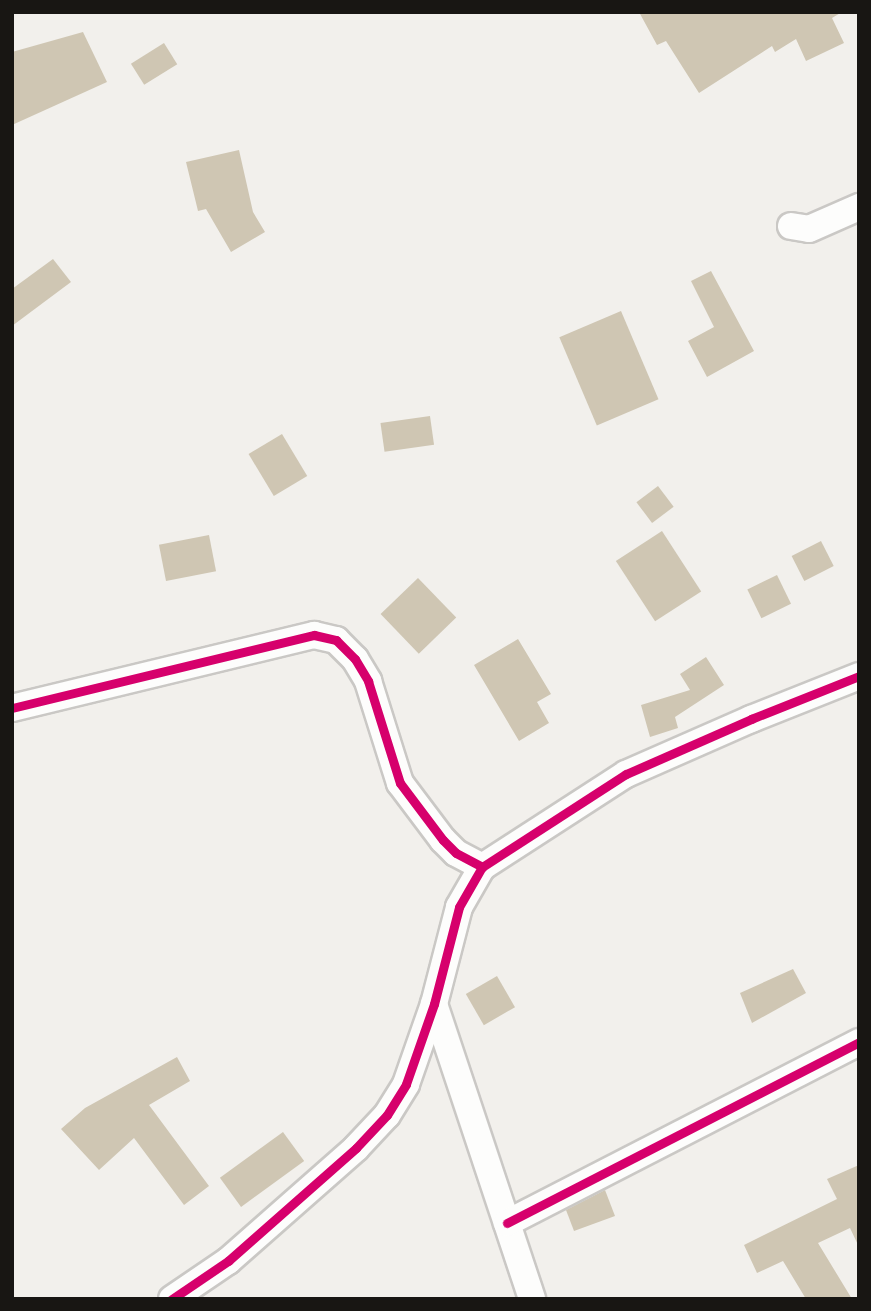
<!DOCTYPE html>
<style>
body{margin:0}
#map{position:relative;width:871px;height:1311px;overflow:hidden;background:#f2f0ec;font-family:Lora,serif}
div>[style]{position:absolute}
.building>*{inset:0;background:#cfc6b3;transform-origin:0 0}
.roads{filter:drop-shadow(2px 0 #cac8c5) drop-shadow(-2px 0 #cac8c5) drop-shadow(0 2px #cac8c5) drop-shadow(0 -2px #cac8c5)}
.minor>*{height:26px;margin:-13px;padding:0 13px;transform-origin:13px;border-radius:13px;background:#fdfdfc}
.cycleway>*{height:9px;margin:-4.5px;padding:0 4.5px;transform-origin:4.5px;border-radius:4.5px;background:#d6006c}
span{translate:-50% -50%;white-space:nowrap;text-align:center;line-height:1.15;-webkit-text-stroke:5px #fff;paint-order:stroke}
.frame{position:absolute;inset:0;border:14px solid #181613;pointer-events:none}
</style>
<div id="map">
<div class="building">
<div style="clip-path:polygon(639px 12px,842px 12px,832px 18px,844px 43px,806px 61px,796px 39px,775px 52px,772px 46px,699px 93px,666px 41px,657px 45px)"></div>
<div style="clip-path:polygon(83px 32px,107px 82px,12px 125px,12px 52px)"></div>
<div style="left:164px;top:43px;width:25px;height:39px;rotate:58deg"></div>
<div style="clip-path:polygon(239px 150px,253px 212px,265px 232px,231px 252px,206px 209px,198px 211px,186px 162px)"></div>
<div style="clip-path:polygon(53px 259px,71px 282px,12px 326px,12px 289px)"></div>
<div style="clip-path:polygon(711px 271px,754px 351px,707px 377px,688px 341px,714px 327px,691px 281px)"></div>
<div style="left:621px;top:311px;width:96px;height:67px;rotate:67deg"></div>
<div style="left:430px;top:416px;width:29px;height:50px;rotate:82deg"></div>
<div style="left:282px;top:434px;width:49px;height:39px;rotate:59deg"></div>
<div style="left:658px;top:486px;width:26px;height:27px;rotate:53deg"></div>
<div style="left:662px;top:531px;width:72px;height:55px;rotate:57deg"></div>
<div style="left:209px;top:535px;width:37px;height:51px;rotate:79deg"></div>
<div style="left:821px;top:541px;width:28px;height:33px;rotate:63deg"></div>
<div style="left:777px;top:575px;width:32px;height:33px;rotate:64deg"></div>
<div style="left:418px;top:578px;width:55px;height:52px;rotate:46deg"></div>
<div style="clip-path:polygon(518px 639px,551px 694px,537px 702px,549px 723px,519px 741px,474px 665px)"></div>
<div style="clip-path:polygon(706px 657px,724px 685px,675px 717px,678px 728px,650px 737px,641px 705px,690px 690px,680px 674px)"></div>
<div style="clip-path:polygon(793px 969px,806px 993px,752px 1023px,740px 993px)"></div>
<div style="left:497px;top:976px;width:36px;height:36px;rotate:60deg"></div>
<div style="clip-path:polygon(177px 1057px,190px 1081px,149px 1105px,209px 1186px,184px 1205px,134px 1138px,99px 1170px,61px 1129px,85px 1108px)"></div>
<div style="left:283px;top:1132px;width:36px;height:78px;rotate:54deg"></div>
<div style="clip-path:polygon(859px 1165px,859px 1247px,850px 1228px,818px 1243px,852px 1299px,806px 1299px,783px 1261px,757px 1273px,744px 1245px,837px 1199px,827px 1179px)"></div>
<div style="clip-path:polygon(605px 1190px,615px 1216px,574px 1231px,566px 1210px)"></div>
</div>
<div class="roads">
<div class="minor">
<div style="left:791px;top:226px;width:18px;rotate:9deg"></div>
<div style="left:809px;top:229px;width:55px;rotate:-23.7deg"></div>
<div style="left:12px;top:708px;width:311px;rotate:-13.6deg"></div>
<div style="left:314px;top:635px;width:23px;rotate:13deg"></div>
<div style="left:336px;top:640px;width:27px;rotate:45deg"></div>
<div style="left:355px;top:659px;width:26px;rotate:59deg"></div>
<div style="left:368px;top:681px;width:107px;rotate:72.6deg"></div>
<div style="left:400px;top:783px;width:71px;rotate:53deg"></div>
<div style="left:443px;top:840px;width:18px;rotate:45deg"></div>
<div style="left:456px;top:853px;width:30px;rotate:28deg"></div>
<div style="left:434px;top:1004px;width:311px;rotate:71.6deg"></div>
<div style="left:507px;top:1223px;width:396px;rotate:-27.2deg"></div>
<div style="left:172px;top:1299px;width:68px;rotate:-34.2deg"></div>
<div style="left:228px;top:1261px;width:171px;rotate:-41.4deg"></div>
<div style="left:356px;top:1148px;width:45px;rotate:-46.8deg"></div>
<div style="left:387px;top:1115px;width:36px;rotate:-58deg"></div>
<div style="left:406px;top:1084px;width:85px;rotate:-70.7deg"></div>
<div style="left:434px;top:1004px;width:100px;rotate:-75.5deg"></div>
<div style="left:459px;top:907px;width:46px;rotate:-60.1deg"></div>
<div style="left:482px;top:867px;width:171px;rotate:-32.9deg"></div>
<div style="left:626px;top:774px;width:137px;rotate:-23.7deg"></div>
<div style="left:751px;top:719px;width:116px;rotate:-21.7deg"></div>
</div>
</div>
<div class="cycleway">
<div style="left:12px;top:708px;width:311px;rotate:-13.6deg"></div>
<div style="left:314px;top:635px;width:23px;rotate:13deg"></div>
<div style="left:336px;top:640px;width:27px;rotate:45deg"></div>
<div style="left:355px;top:659px;width:26px;rotate:59deg"></div>
<div style="left:368px;top:681px;width:107px;rotate:72.6deg"></div>
<div style="left:400px;top:783px;width:71px;rotate:53deg"></div>
<div style="left:443px;top:840px;width:18px;rotate:45deg"></div>
<div style="left:456px;top:853px;width:30px;rotate:28deg"></div>
<div style="left:507px;top:1223px;width:396px;rotate:-27.2deg"></div>
<div style="left:172px;top:1299px;width:68px;rotate:-34.2deg"></div>
<div style="left:228px;top:1261px;width:171px;rotate:-41.4deg"></div>
<div style="left:356px;top:1148px;width:45px;rotate:-46.8deg"></div>
<div style="left:387px;top:1115px;width:36px;rotate:-58deg"></div>
<div style="left:406px;top:1084px;width:85px;rotate:-70.7deg"></div>
<div style="left:434px;top:1004px;width:100px;rotate:-75.5deg"></div>
<div style="left:459px;top:907px;width:46px;rotate:-60.1deg"></div>
<div style="left:482px;top:867px;width:171px;rotate:-32.9deg"></div>
<div style="left:626px;top:774px;width:137px;rotate:-23.7deg"></div>
<div style="left:751px;top:719px;width:116px;rotate:-21.7deg"></div>
</div>
<div class="frame"></div>
</div>
